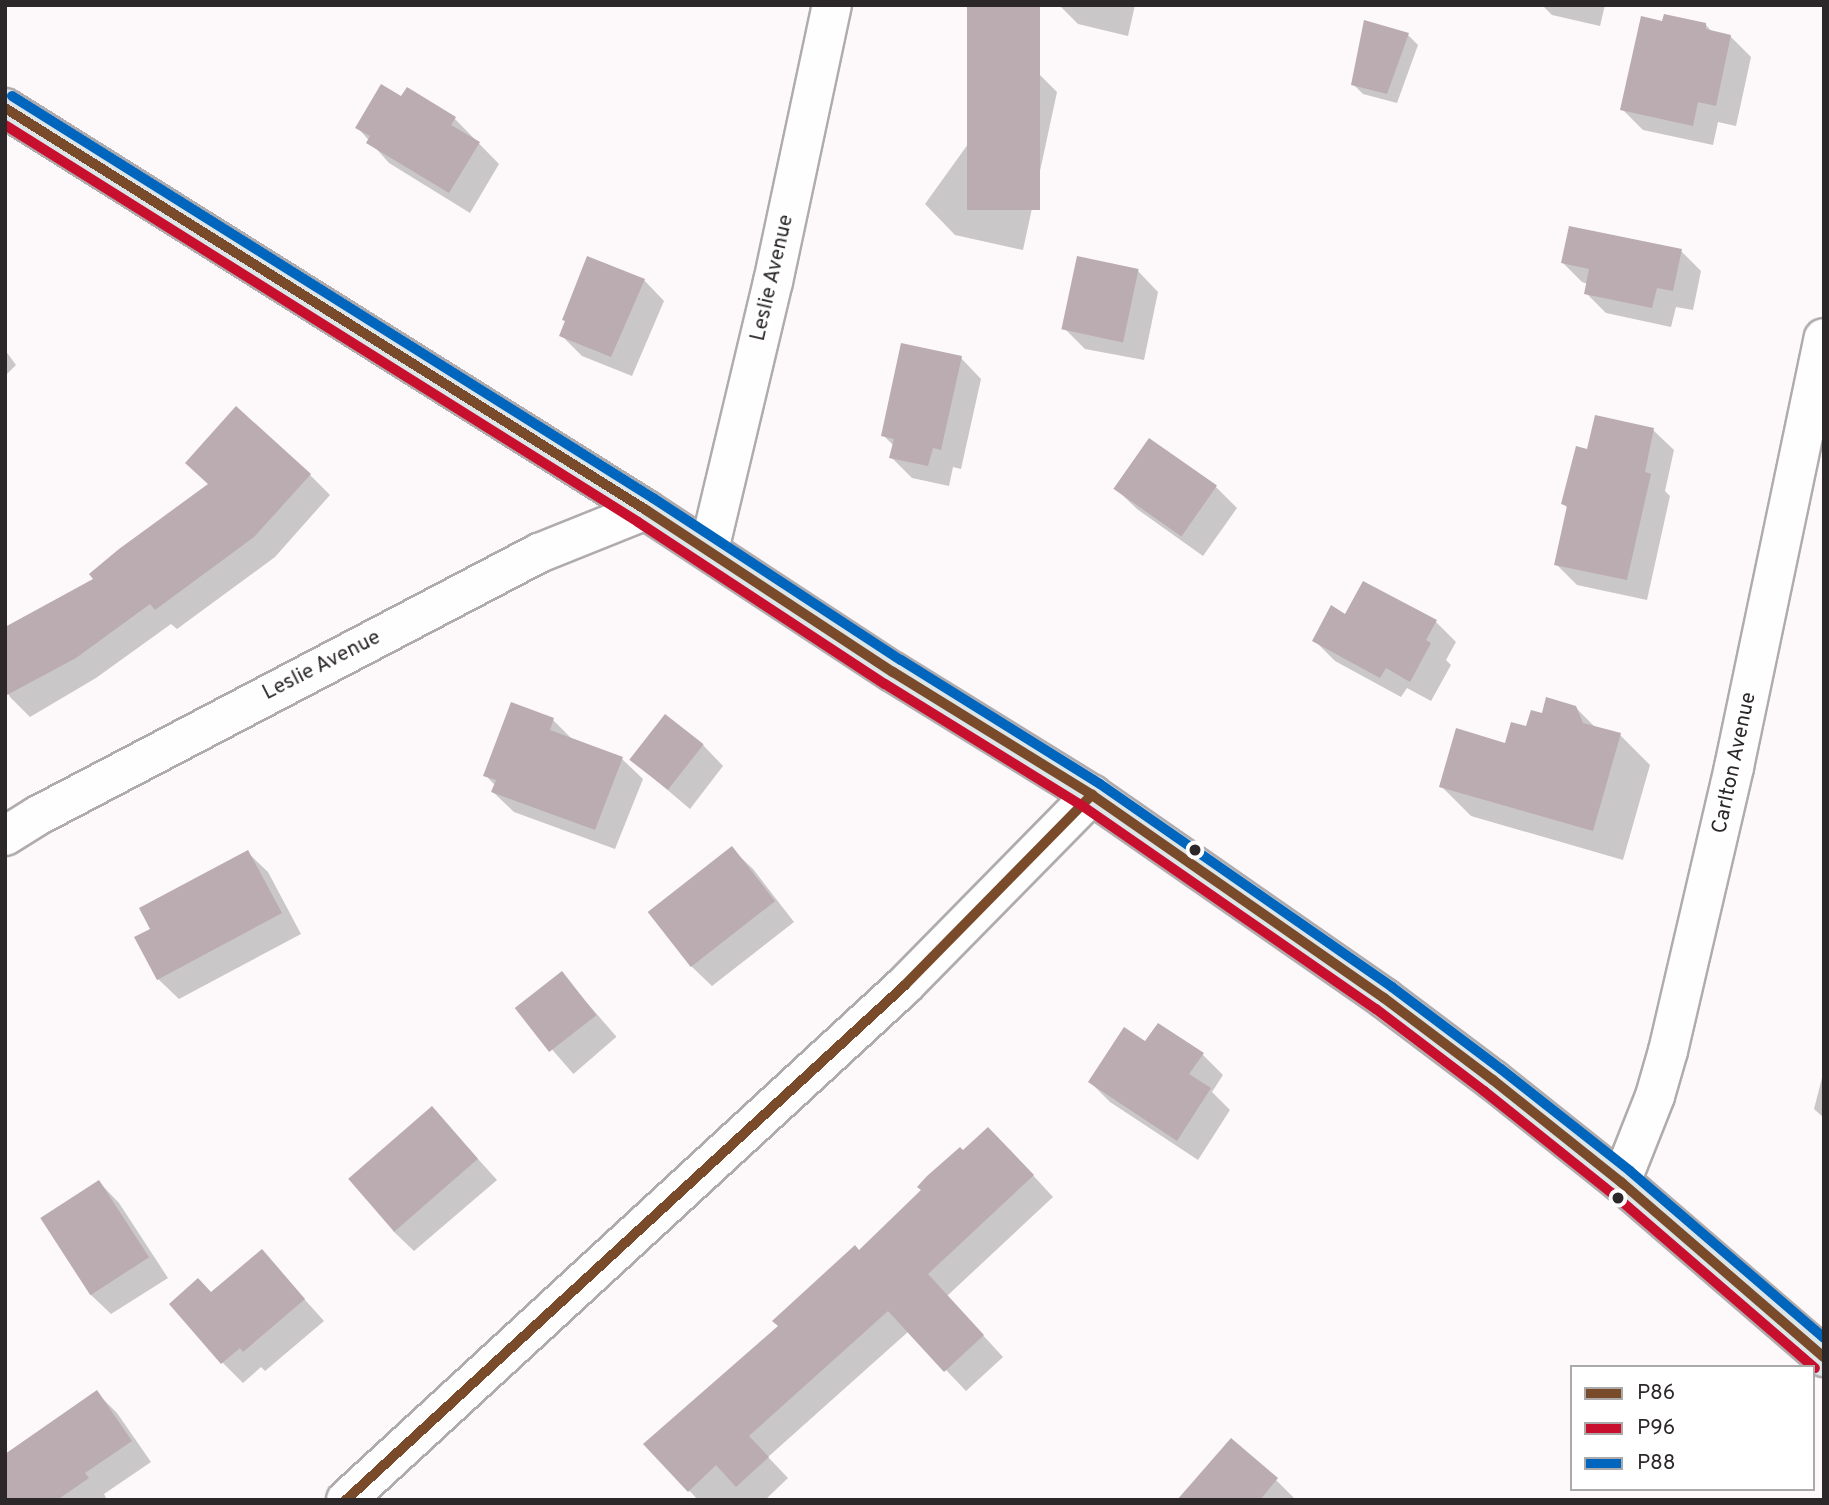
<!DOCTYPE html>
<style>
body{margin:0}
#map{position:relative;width:1829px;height:1505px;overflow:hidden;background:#fdf9fb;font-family:Overpass,sans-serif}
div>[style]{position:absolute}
.shadow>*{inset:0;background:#0003;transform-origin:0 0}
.building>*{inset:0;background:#bbacb2;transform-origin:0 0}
.roads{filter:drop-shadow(2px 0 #b0acad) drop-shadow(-2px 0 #b0acad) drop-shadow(0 2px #b0acad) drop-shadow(0 -2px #b0acad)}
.minor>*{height:38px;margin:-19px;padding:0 19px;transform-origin:19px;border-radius:19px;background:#fffefe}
.major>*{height:38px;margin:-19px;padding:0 19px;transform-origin:19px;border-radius:19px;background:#dce5e7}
.bus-1>*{height:10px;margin:-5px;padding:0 5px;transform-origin:5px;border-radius:5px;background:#7a4b2a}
.bus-2>*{height:10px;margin:-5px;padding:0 5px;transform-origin:5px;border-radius:5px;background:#c8102e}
.bus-3>*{height:10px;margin:-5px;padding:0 5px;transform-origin:5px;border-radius:5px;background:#0065bd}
.dots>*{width:19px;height:19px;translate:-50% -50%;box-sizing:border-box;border:4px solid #fff;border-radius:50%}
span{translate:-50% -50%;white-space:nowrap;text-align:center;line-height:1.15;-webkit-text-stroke:7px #fff;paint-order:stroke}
.street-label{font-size:21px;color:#2c282a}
.frame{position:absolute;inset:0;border:7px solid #2c282a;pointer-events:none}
.legend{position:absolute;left:1570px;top:1365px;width:245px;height:126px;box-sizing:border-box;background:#fff;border:2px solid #aba9aa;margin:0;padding:9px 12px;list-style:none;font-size:21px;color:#2c282a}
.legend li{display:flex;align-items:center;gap:14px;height:35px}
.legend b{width:35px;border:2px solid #aba9aa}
</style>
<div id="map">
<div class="shadow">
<div style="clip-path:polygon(1059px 5px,1135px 5px,1128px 36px,1078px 24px)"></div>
<div style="clip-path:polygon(1542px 5px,1605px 5px,1600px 26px,1552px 15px)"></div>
<div style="clip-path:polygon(1663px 23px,1706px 25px,1713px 33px,1730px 36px,1751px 57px,1736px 126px,1718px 122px,1713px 145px,1643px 130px,1622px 109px)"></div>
<div style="clip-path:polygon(1408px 35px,1418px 45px,1397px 103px,1363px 94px,1353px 84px)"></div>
<div style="clip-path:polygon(1027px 62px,1057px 92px,1023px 250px,955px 235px,925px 204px)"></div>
<div style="clip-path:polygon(402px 98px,454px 118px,499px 164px,470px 213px,389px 163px,357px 127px)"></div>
<div style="clip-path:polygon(1681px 251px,1701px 271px,1693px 310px,1676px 307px,1671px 327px,1606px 313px,1586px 293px,1588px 284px,1582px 282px,1563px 263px)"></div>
<div style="clip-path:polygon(1138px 271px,1158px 292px,1144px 360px,1085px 349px,1064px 328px)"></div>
<div style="clip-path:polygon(644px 280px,664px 301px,632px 376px,582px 356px,561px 335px)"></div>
<div style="clip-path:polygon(5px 350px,16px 365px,5px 376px)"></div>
<div style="clip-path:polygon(961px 358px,981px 379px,961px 469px,953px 467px,949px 486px,912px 478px,891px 457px,894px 446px,883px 435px)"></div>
<div style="clip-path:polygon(1653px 430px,1674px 450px,1665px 491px,1670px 496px,1647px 600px,1577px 585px,1556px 564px,1569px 509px,1563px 504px,1588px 451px)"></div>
<div style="clip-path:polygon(310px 475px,330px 495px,275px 557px,177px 629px,171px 624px,96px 678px,30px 717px,10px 697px,5px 688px,95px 580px)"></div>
<div style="clip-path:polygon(1216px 487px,1237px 508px,1203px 556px,1137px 509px,1116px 489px)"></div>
<div style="clip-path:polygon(1346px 616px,1436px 622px,1456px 642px,1446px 660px,1451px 665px,1431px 701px,1407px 688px,1401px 697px,1335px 661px,1314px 640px)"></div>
<div style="clip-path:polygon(1575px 707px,1597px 729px,1620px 735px,1650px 765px,1623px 860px,1471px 816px,1441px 786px,1506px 745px,1543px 715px)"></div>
<div style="clip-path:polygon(553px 720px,574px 741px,622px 759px,643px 779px,615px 849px,514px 812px,493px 792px,496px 786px,485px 775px)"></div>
<div style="clip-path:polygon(703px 745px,723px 766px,690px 809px,632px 760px)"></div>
<div style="clip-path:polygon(732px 849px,753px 869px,794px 922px,712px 986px,691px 966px)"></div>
<div style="clip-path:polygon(247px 852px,268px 872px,301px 934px,179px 999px,158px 979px,153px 930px)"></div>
<div style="left:562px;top:974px;width:83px;height:57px;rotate:49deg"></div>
<div style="clip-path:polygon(1146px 1044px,1202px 1054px,1223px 1075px,1212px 1092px,1230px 1110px,1198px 1160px,1110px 1102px,1090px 1082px)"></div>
<div style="clip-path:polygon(1824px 1070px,1824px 1118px,1814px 1109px)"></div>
<div style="clip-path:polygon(432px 1108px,497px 1180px,414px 1251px,393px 1231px)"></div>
<div style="clip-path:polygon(1009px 1149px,1053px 1197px,947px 1296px,1003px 1357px,966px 1391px,909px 1331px,768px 1457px,788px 1478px,765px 1500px,698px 1500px,646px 1444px,780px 1326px,964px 1153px)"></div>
<div style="clip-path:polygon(99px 1182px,119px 1203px,168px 1278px,111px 1314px,90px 1294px)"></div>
<div style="clip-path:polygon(262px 1252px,324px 1321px,265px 1371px,261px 1367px,243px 1383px,222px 1362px,212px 1294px)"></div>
<div style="clip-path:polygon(97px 1393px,117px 1413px,151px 1462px,104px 1494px,107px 1500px,5px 1500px)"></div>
<div style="clip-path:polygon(1276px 1480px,1296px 1500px,1179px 1500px)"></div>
</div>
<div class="building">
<div style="left:967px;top:5px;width:73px;height:205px"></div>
<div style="clip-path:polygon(1664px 14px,1706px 23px,1706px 29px,1731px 35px,1716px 106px,1698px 102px,1693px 126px,1620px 110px,1641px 16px,1662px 21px)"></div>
<div style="clip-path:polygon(1364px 20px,1409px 33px,1387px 94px,1351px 85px)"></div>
<div style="clip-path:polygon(381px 84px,401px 96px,407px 87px,456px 117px,451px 125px,480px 142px,449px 193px,366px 143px,370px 136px,355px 128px)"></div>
<div style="clip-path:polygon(1569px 226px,1682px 249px,1673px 291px,1657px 288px,1652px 308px,1584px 294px,1589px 269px,1561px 263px)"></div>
<div style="clip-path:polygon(587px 256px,645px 279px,611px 357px,559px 336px,565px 321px,562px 320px)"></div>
<div style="left:1077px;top:256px;width:63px;height:75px;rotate:12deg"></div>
<div style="clip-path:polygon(901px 343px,962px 356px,941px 450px,933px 448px,928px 466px,889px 458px,894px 439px,881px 436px)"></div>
<div style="clip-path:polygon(236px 406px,311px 474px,254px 537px,155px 610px,150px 604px,76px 658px,5px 696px,5px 627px,93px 579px,89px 574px,119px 549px,208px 484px,185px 463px)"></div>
<div style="clip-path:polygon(1595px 415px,1654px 428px,1645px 472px,1651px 474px,1627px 580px,1554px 565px,1567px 506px,1561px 504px,1576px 446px,1587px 449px)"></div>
<div style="left:1149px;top:438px;width:83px;height:62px;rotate:35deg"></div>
<div style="clip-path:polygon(1363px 581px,1437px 620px,1426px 640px,1431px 643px,1410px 682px,1386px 668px,1380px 678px,1312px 641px,1331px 605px,1345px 614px)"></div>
<div style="clip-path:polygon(1546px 697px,1576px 706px,1583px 723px,1621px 733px,1593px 831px,1439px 787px,1456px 728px,1505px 743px,1511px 722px,1526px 726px,1531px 710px,1542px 713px)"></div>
<div style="clip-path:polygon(511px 702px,554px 718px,550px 730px,623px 757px,595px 830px,491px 792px,496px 780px,483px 776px)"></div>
<div style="left:665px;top:714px;width:49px;height:58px;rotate:38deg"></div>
<div style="left:732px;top:846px;width:70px;height:107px;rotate:52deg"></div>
<div style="clip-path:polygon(248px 850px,282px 913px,157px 980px,134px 937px,150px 929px,139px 908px)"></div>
<div style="left:562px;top:971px;width:56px;height:60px;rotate:52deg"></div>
<div style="clip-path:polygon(1158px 1023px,1204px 1053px,1189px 1074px,1211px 1088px,1177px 1141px,1088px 1082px,1124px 1027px,1145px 1041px)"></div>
<div style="left:432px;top:1106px;width:70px;height:111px;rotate:49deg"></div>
<div style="clip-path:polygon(988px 1127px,1034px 1175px,928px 1274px,984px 1335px,944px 1372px,888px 1311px,749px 1436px,769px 1457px,736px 1487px,716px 1465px,688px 1492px,643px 1444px,778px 1326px,772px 1321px,855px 1245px,859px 1250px,921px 1190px,917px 1187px,927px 1176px,960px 1147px,963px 1150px)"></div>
<div style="left:99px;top:1180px;width:92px;height:70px;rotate:57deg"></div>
<div style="clip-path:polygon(262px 1249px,305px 1299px,243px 1352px,240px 1348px,221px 1364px,169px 1304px,198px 1278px,211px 1292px)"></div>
<div style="clip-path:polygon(97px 1390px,132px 1441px,85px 1473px,89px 1478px,57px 1500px,5px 1500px,5px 1454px)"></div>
<div style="clip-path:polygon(1231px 1438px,1278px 1478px,1260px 1500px,1177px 1500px)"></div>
</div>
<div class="roads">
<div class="minor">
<div style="left:709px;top:550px;width:276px;rotate:-76.6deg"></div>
<div style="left:773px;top:282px;width:283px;rotate:-78deg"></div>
<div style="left:5px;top:836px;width:38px;rotate:-32deg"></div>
<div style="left:37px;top:816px;width:567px;rotate:-27.65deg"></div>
<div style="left:539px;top:553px;width:115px;rotate:-21.9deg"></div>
<div style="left:1621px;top:1182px;width:92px;rotate:-68.4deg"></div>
<div style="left:1655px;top:1096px;width:47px;rotate:-73.9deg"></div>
<div style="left:1668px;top:1051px;width:292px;rotate:-76.9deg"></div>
<div style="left:1734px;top:767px;width:438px;rotate:-78.2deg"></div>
<div style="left:346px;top:1500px;width:760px;rotate:-42.65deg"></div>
<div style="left:905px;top:985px;width:267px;rotate:-45.5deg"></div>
</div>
<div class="major">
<div style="left:5px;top:108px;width:757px;rotate:32.09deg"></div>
<div style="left:646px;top:510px;width:295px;rotate:33.3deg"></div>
<div style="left:893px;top:672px;width:234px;rotate:31.7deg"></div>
<div style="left:1092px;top:795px;width:356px;rotate:34.8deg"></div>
<div style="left:1384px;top:998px;width:136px;rotate:37deg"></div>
<div style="left:1493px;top:1080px;width:164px;rotate:38.6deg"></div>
<div style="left:1621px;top:1182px;width:268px;rotate:40.8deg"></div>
</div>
</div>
<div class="bus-1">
<div style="left:5px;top:108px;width:757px;rotate:32.09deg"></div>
<div style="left:646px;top:510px;width:295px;rotate:33.3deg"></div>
<div style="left:893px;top:672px;width:234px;rotate:31.7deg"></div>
<div style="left:1092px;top:795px;width:356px;rotate:34.8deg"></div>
<div style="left:1384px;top:998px;width:136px;rotate:37deg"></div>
<div style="left:1493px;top:1080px;width:164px;rotate:38.6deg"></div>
<div style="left:1621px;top:1182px;width:268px;rotate:40.8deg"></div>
<div style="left:346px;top:1500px;width:760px;rotate:-42.65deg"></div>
<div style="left:905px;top:985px;width:267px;rotate:-45.5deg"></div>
</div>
<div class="bus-2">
<div style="left:5px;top:125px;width:747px;rotate:32.09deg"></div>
<div style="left:638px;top:522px;width:295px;rotate:33.3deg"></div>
<div style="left:885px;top:684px;width:234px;rotate:31.7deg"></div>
<div style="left:1084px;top:807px;width:355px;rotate:34.7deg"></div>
<div style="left:1376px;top:1009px;width:136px;rotate:37.2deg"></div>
<div style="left:1484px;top:1091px;width:164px;rotate:38.6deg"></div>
<div style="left:1612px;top:1193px;width:268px;rotate:40.8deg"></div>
</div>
<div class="bus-3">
<div style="left:12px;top:96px;width:757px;rotate:32.09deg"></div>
<div style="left:653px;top:498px;width:296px;rotate:33.2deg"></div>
<div style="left:901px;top:660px;width:234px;rotate:31.9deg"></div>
<div style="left:1100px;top:784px;width:356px;rotate:34.8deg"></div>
<div style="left:1392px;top:987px;width:136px;rotate:37deg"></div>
<div style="left:1501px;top:1069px;width:164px;rotate:38.3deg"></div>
<div style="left:1630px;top:1171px;width:256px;rotate:40.7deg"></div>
</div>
<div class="dots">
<div style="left:1195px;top:850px;background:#2c282a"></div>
<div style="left:1618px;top:1198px;background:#2c282a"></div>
</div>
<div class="street-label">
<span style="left:773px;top:278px;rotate:-77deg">Leslie Avenue</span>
<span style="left:322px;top:666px;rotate:-27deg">Leslie Avenue</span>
<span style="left:1735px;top:763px;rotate:-78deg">Carlton Avenue</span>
</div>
<div class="frame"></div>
<ul class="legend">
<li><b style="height:9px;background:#7a4b2a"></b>P86</li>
<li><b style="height:9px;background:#c8102e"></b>P96</li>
<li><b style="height:9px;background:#0065bd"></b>P88</li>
</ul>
</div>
